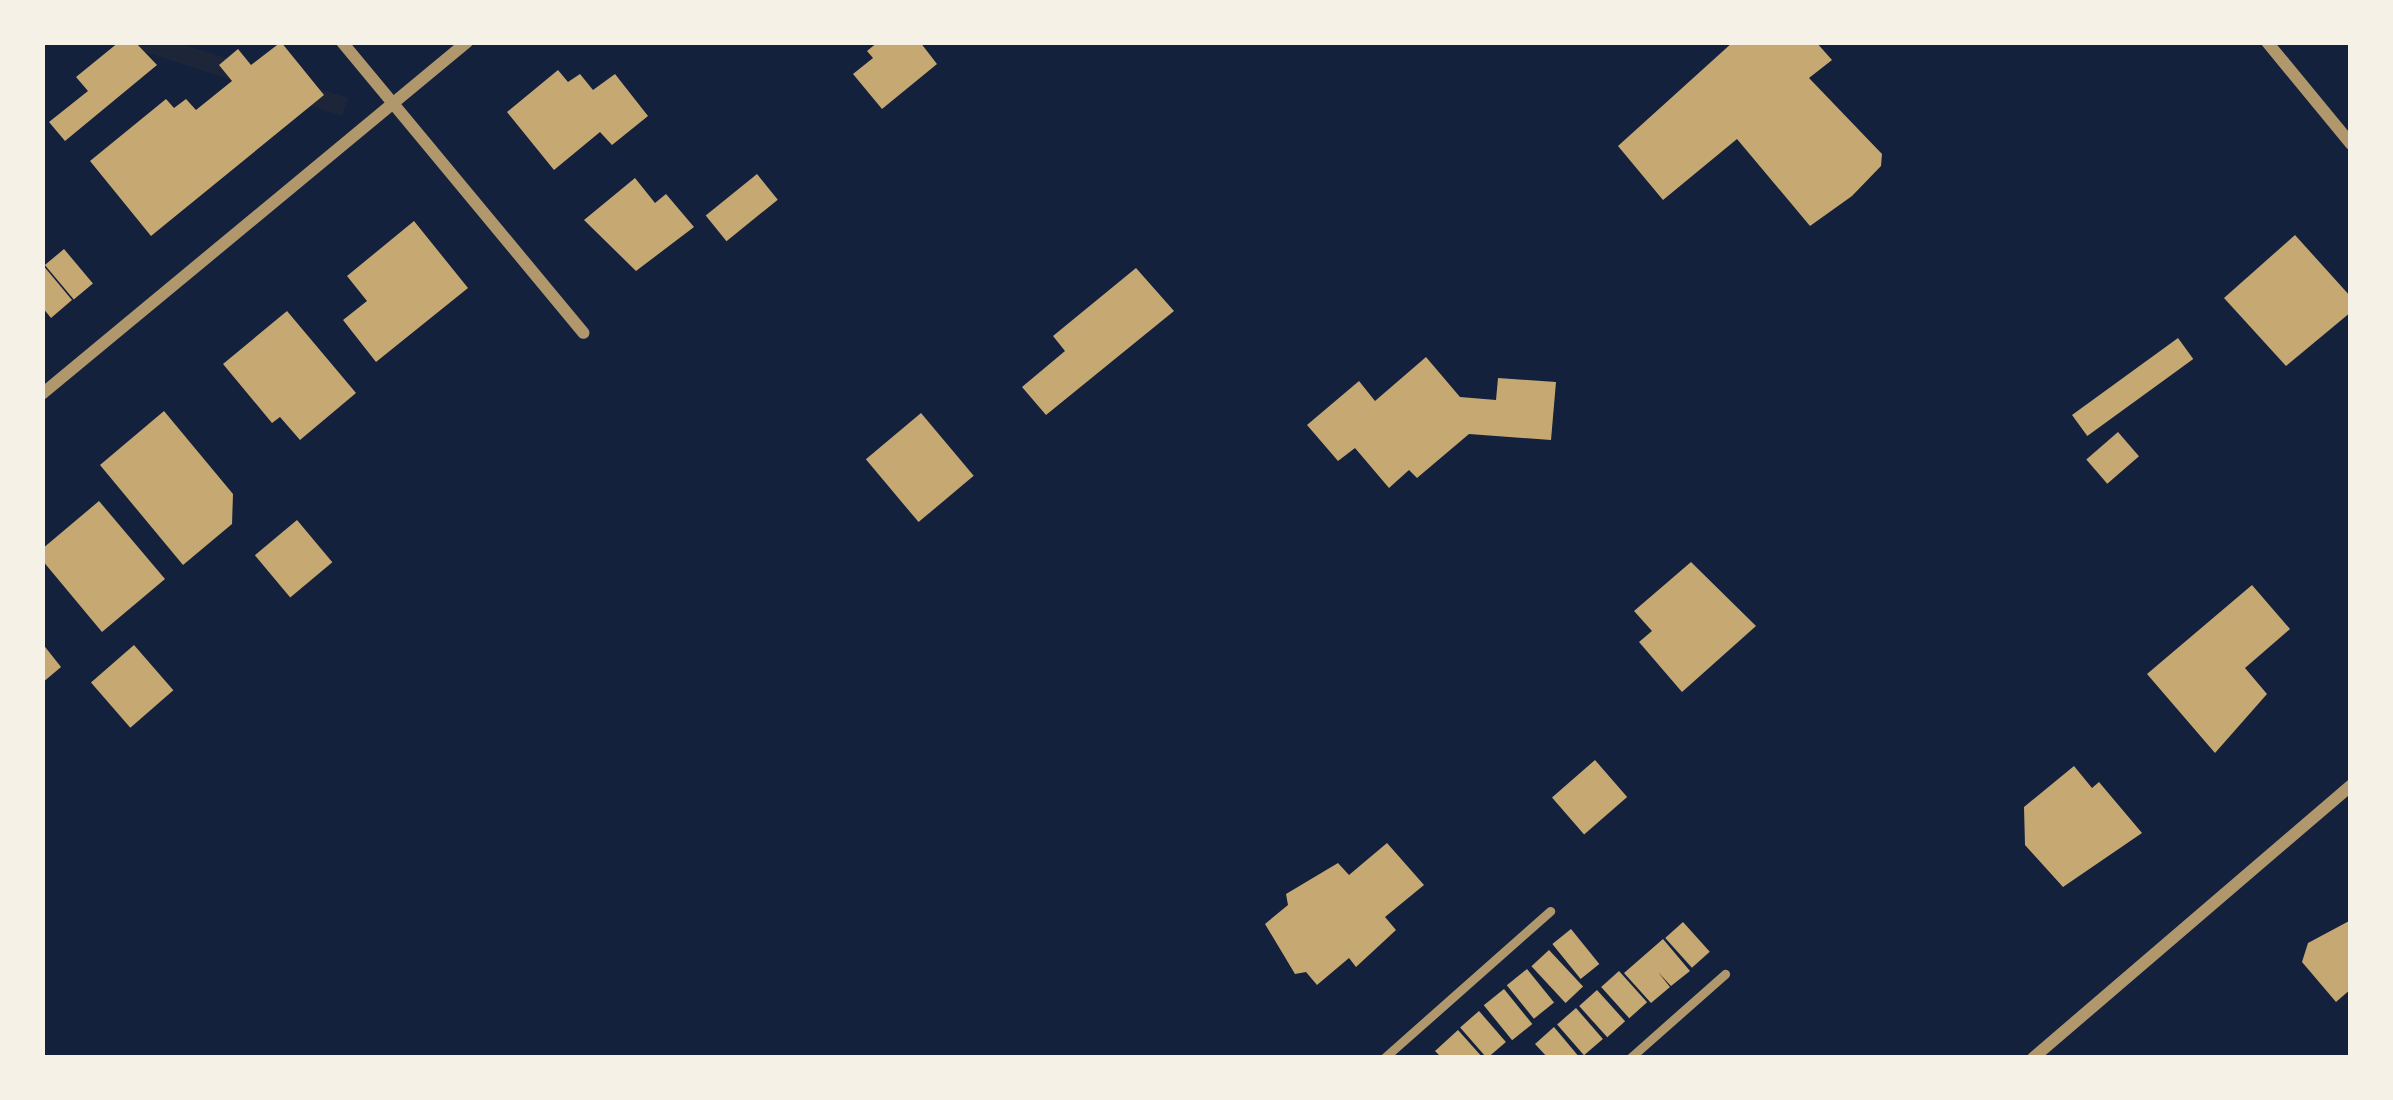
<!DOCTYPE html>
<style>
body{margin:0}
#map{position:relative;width:2393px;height:1100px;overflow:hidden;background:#14213d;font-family:"Archivo Narrow",sans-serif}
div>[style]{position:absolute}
.green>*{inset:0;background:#1d2539;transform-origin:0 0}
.building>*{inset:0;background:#c6a872;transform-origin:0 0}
.service>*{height:9px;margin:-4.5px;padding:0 4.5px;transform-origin:4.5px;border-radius:4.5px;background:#b1986c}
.minor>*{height:12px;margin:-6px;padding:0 6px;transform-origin:6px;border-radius:6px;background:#b1986c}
span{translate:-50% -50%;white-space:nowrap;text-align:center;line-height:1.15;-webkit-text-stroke:9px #f6f1e7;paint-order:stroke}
.frame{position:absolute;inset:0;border:45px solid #f6f1e7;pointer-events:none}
</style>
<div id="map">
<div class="green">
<div style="left:348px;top:98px;width:19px;height:241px;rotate:108deg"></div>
</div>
<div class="building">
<div style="clip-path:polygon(119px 42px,135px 42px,157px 65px,65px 141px,49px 122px,88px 91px,76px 77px)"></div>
<div style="clip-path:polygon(281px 42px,324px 95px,151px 236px,90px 161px,166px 99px,174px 108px,186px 99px,196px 110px,232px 81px,219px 65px,238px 49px,251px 65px)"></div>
<div style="clip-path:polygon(878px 42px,920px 42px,937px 64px,882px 109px,853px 74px,873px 58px,867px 51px)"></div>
<div style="clip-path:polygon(1733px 42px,1816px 42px,1832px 60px,1809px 78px,1882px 154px,1881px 166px,1852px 196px,1810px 226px,1737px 139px,1663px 200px,1618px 146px)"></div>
<div style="clip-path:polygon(558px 70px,568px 82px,580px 74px,593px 90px,615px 74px,648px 116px,612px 145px,600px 132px,554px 170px,507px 112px)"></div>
<div style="left:757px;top:174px;width:33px;height:66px;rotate:51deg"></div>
<div style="clip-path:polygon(635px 178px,655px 203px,666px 194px,694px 227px,636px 271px,584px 220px)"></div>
<div style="clip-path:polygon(414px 221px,468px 288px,376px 362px,343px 320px,367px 301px,347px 276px)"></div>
<div style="clip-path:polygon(2295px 235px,2351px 297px,2351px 312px,2286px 366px,2224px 298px)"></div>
<div style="left:64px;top:249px;width:45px;height:25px;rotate:50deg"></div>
<div style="clip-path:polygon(42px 264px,72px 300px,51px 318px,42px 307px)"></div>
<div style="clip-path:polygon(1136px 268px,1174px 311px,1046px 415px,1022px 387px,1065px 351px,1053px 336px)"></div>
<div style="clip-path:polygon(287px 311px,356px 393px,300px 440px,280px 417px,272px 423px,223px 364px)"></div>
<div style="left:2178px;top:338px;width:26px;height:131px;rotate:54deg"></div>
<div style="clip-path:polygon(1426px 357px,1460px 397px,1496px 400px,1498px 378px,1556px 382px,1551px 440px,1469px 434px,1417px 478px,1409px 470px,1389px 488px,1355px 448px,1338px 461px,1307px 425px,1359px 381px,1375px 401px)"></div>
<div style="clip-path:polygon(164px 411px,233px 494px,232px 524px,183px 565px,100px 465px)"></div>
<div style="left:921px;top:413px;width:82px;height:72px;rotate:50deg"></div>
<div style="left:2118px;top:432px;width:32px;height:42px;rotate:49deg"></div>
<div style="clip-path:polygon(99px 501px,165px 579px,102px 632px,42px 560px,42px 549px)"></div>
<div style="left:297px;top:520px;width:55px;height:55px;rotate:50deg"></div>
<div style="clip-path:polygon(1691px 562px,1756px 626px,1682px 692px,1639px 642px,1652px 631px,1634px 611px)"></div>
<div style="clip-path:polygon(2252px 585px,2290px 629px,2245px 668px,2267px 694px,2215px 753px,2147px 674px)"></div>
<div style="clip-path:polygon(42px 643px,61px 667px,42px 683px)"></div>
<div style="left:134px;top:645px;width:60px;height:57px;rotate:49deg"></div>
<div style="left:1595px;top:760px;width:49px;height:57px;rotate:49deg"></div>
<div style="clip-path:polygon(2074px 766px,2092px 788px,2099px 782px,2142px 833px,2063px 887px,2025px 845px,2024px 807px)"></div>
<div style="clip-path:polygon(1387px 843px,1424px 885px,1385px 917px,1396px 930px,1356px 967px,1349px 958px,1317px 985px,1306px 972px,1295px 974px,1265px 924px,1288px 905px,1286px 894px,1338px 863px,1349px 875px)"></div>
<div style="clip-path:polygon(2351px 920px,2351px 989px,2336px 1002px,2302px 962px,2308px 943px)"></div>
<div style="left:1683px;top:922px;width:40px;height:24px;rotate:48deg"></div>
<div style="left:1571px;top:929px;width:45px;height:24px;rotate:51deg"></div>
<div style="clip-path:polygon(1663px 939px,1690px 971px,1671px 986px,1658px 972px,1670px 987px,1651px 1003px,1624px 973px)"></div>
<div style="left:1549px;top:950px;width:50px;height:24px;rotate:47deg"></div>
<div style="left:1527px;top:969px;width:43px;height:26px;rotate:51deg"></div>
<div style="left:1619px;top:971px;width:42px;height:24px;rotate:48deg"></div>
<div style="left:1504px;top:989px;width:45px;height:26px;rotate:51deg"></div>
<div style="left:1597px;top:990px;width:42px;height:24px;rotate:48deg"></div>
<div style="left:1576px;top:1008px;width:41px;height:25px;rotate:49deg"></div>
<div style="left:1479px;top:1011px;width:41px;height:25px;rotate:49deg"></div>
<div style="clip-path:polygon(1554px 1027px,1580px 1058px,1548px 1058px,1535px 1044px)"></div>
<div style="clip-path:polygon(1458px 1030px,1483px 1058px,1442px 1058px,1435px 1051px)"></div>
</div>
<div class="service">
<div style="left:1384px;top:1058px;width:222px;rotate:-41.5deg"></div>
<div style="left:1630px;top:1058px;width:127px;rotate:-41.5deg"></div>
</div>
<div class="minor">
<div style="left:342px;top:42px;width:378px;rotate:50.3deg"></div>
<div style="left:2267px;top:42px;width:132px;rotate:50.5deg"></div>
<div style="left:42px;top:394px;width:552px;rotate:-39.63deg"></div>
<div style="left:2033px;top:1058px;width:419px;rotate:-40.6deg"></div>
</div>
<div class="frame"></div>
</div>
